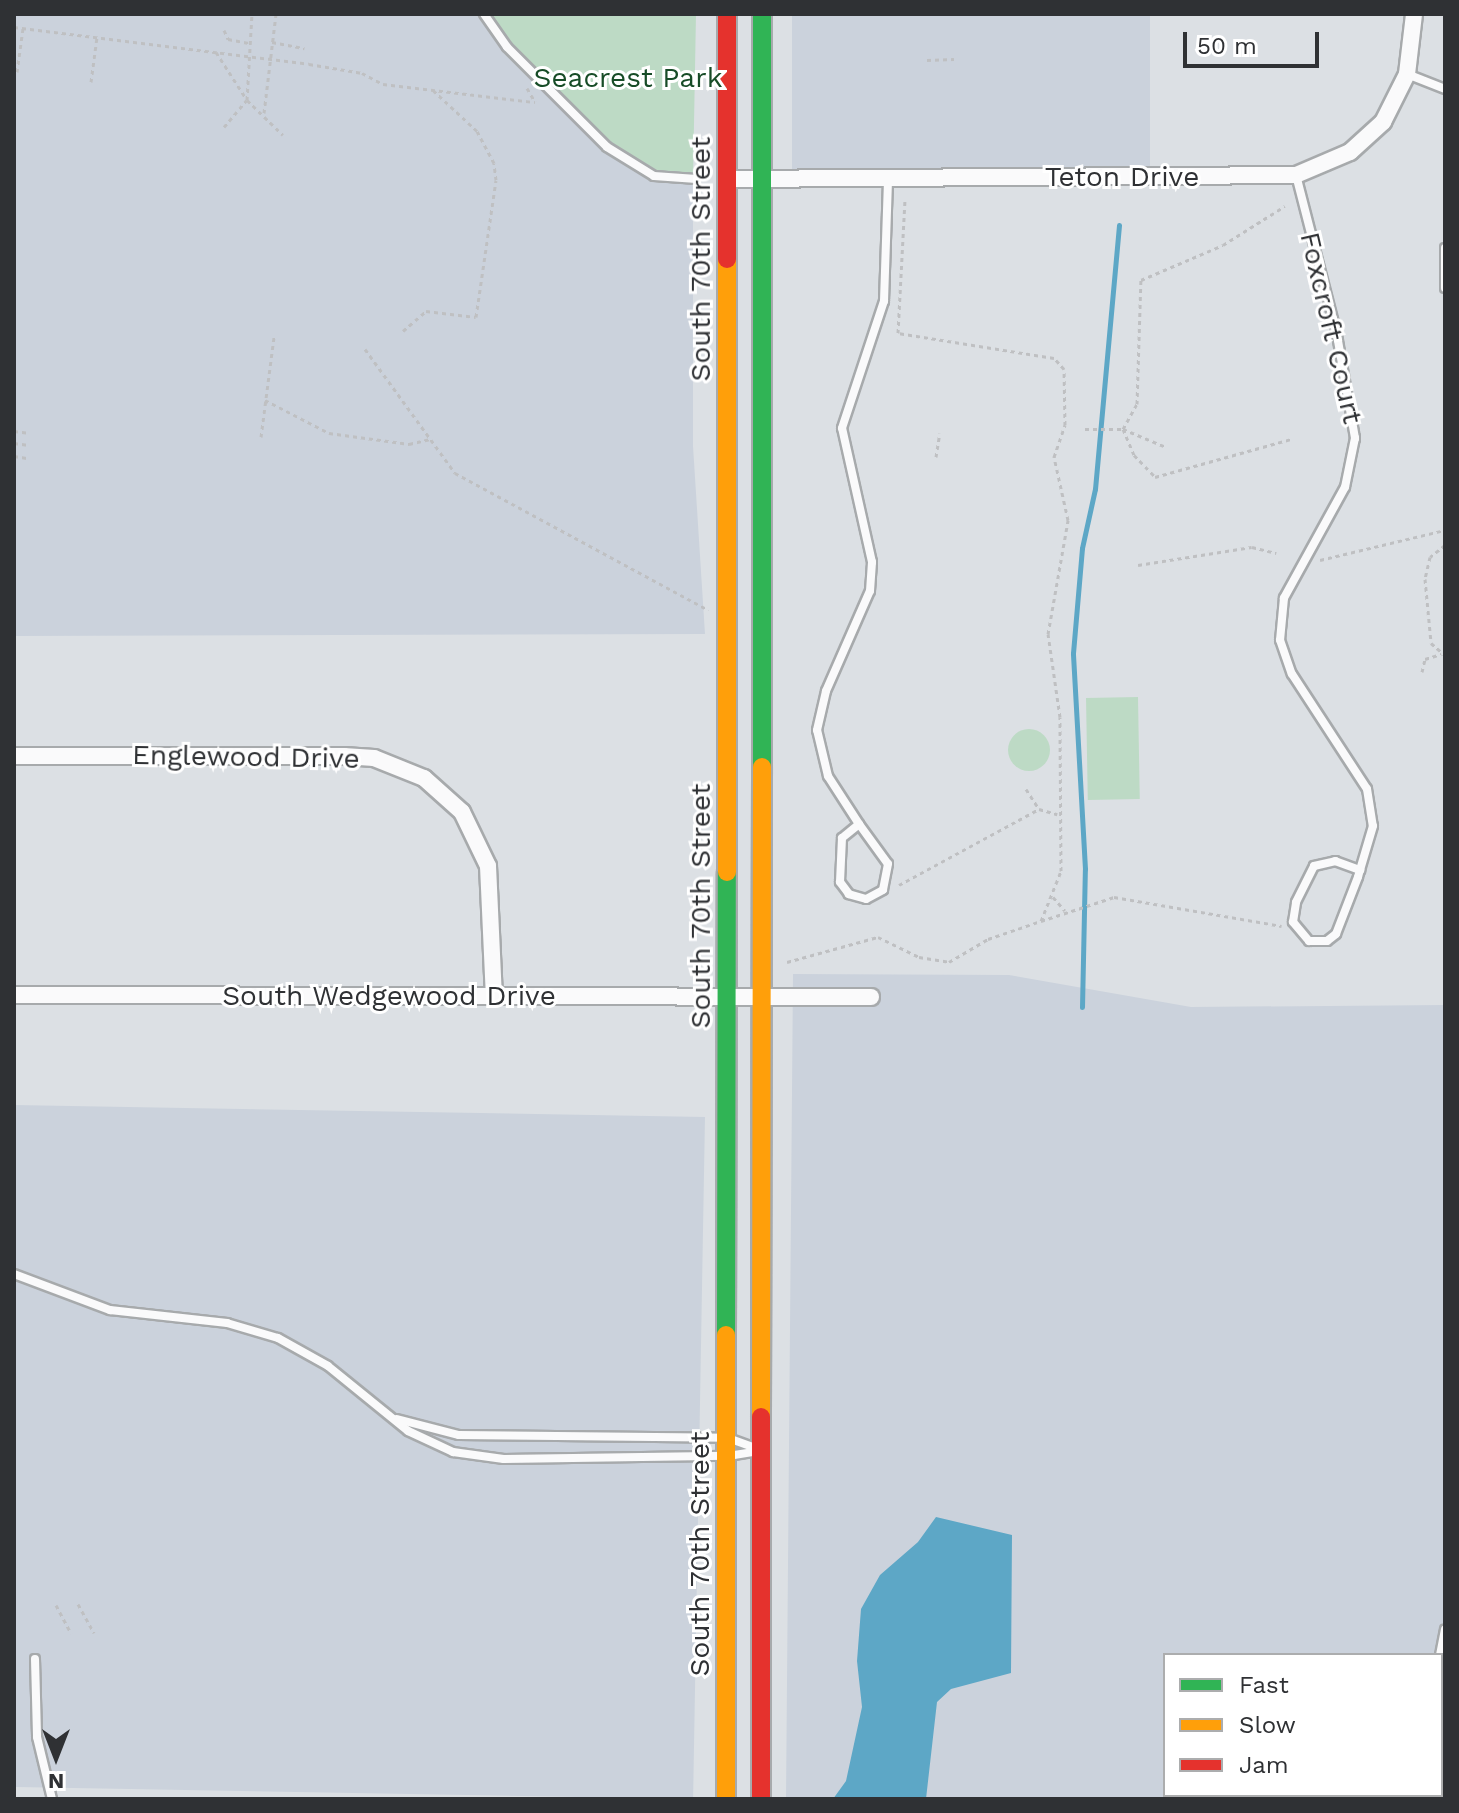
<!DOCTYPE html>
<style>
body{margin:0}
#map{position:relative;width:1459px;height:1813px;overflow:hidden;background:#dce0e4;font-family:"Work Sans",sans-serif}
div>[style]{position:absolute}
.built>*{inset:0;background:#cbd2dc;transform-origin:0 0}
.green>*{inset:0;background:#bddac5;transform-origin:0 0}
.round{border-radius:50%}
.water>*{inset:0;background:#5da7c6}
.stream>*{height:5px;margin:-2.5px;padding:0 2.5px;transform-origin:2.5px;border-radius:2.5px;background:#5da7c6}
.path>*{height:3px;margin-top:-1.5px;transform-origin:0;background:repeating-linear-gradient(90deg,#bfc0c2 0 4px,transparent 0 8px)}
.roads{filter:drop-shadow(2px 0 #a7aaac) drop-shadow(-2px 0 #a7aaac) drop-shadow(0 2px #a7aaac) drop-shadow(0 -2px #a7aaac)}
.lane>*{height:8px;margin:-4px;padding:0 4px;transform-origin:4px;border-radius:4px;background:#fafafb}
.street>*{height:16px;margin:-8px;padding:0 8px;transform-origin:8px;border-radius:8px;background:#fafafb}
.fast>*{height:18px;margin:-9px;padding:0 9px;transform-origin:9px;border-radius:9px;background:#30b455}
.slow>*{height:18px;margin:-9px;padding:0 9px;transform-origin:9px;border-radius:9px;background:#ff9f0a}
.jam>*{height:18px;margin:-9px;padding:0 9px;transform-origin:9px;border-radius:9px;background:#e5322d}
span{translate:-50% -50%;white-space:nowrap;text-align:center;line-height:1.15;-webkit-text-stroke:6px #fff;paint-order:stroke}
.park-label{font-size:28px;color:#174c27}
.street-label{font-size:28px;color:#2f3134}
.frame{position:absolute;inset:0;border:16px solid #2f3134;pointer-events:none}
.legend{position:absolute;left:1163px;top:1653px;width:280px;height:144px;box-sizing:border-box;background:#fff;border:2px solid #acadae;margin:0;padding:10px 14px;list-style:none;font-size:24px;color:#2f3134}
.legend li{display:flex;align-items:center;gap:16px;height:40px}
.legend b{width:40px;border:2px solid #acadae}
.north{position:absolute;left:16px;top:1717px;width:80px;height:80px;-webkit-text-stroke:6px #fff;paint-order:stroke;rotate:180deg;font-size:22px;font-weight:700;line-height:32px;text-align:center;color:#2f3134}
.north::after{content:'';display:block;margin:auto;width:28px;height:36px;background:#2f3134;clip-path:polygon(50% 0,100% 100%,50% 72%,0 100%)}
.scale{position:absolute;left:1183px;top:32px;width:136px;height:36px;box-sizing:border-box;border:4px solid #2f3134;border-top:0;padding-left:10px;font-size:24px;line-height:28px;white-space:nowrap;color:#2f3134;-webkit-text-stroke:6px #fff;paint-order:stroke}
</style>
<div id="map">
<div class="built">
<div style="clip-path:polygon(14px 14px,484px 14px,693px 179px,693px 446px,705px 634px,14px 636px)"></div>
<div style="left:792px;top:14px;width:358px;height:164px"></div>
<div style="clip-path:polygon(evenodd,793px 974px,1009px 975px,1191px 1007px,1445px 1005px,1445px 1799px,786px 1799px,793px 974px,1165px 1655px,1441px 1655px,1441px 1795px,1165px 1795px,1165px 1655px)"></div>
<div style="left:705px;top:1117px;width:682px;height:691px;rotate:91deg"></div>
</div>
<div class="green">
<div style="clip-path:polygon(484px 14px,696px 14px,693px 179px,671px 179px,626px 161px,507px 47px)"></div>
<div style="left:1138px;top:697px;width:102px;height:52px;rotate:89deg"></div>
<div class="round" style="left:1008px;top:729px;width:42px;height:42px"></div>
</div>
<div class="water">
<div style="clip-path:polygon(936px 1517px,1012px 1535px,1011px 1673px,951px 1689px,937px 1702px,926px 1799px,833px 1799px,846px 1781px,862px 1707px,857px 1661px,861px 1609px,880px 1575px,918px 1542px)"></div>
</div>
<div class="stream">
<div style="left:1082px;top:1007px;width:138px;rotate:-88.8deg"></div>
<div style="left:1085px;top:869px;width:216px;rotate:-93.2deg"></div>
<div style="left:1073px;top:653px;width:105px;rotate:-85.1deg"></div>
<div style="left:1082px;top:548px;width:60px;rotate:-77.6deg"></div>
<div style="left:1095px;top:489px;width:265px;rotate:-84.8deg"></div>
</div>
<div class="path">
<div style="left:14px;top:27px;width:297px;rotate:7.1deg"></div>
<div style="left:309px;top:64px;width:54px;rotate:9.6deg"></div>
<div style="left:362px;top:73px;width:24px;rotate:28deg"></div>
<div style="left:383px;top:84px;width:153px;rotate:6.8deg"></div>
<div style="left:224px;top:30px;width:10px;rotate:66deg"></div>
<div style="left:228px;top:39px;width:21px;rotate:11deg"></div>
<div style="left:272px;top:42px;width:33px;rotate:11deg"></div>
<div style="left:216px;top:52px;width:57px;rotate:57.1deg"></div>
<div style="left:247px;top:100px;width:50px;rotate:44.2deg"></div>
<div style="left:927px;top:60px;width:27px;rotate:-2deg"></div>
<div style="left:17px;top:72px;width:44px;rotate:-82.2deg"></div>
<div style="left:91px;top:82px;width:45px;rotate:-82.4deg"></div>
<div style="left:527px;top:88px;width:16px;rotate:60deg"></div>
<div style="left:264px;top:113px;width:100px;rotate:-83.1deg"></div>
<div style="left:224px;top:127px;width:35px;rotate:-50deg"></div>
<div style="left:247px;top:100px;width:86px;rotate:-86.7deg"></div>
<div style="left:403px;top:331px;width:30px;rotate:-41deg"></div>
<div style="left:426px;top:311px;width:50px;rotate:6.8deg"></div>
<div style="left:476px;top:317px;width:138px;rotate:-81.7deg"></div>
<div style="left:496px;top:180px;width:17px;rotate:-97deg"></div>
<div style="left:494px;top:163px;width:36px;rotate:-118deg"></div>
<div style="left:477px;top:131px;width:59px;rotate:-137.1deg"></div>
<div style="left:365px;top:349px;width:153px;rotate:54deg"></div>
<div style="left:455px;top:473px;width:288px;rotate:28.4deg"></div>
<div style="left:265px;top:400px;width:72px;rotate:27.3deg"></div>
<div style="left:329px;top:433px;width:81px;rotate:7.8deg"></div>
<div style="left:409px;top:444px;width:23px;rotate:-13deg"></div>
<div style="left:1085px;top:429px;width:38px"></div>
<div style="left:1123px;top:429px;width:29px;rotate:-61deg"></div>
<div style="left:1137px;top:404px;width:124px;rotate:-88.2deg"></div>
<div style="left:1141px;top:280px;width:89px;rotate:-23.1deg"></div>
<div style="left:1223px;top:245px;width:73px;rotate:-32.2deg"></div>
<div style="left:1123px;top:429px;width:28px;rotate:67deg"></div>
<div style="left:1134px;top:455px;width:30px;rotate:46deg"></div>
<div style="left:1155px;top:477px;width:141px;rotate:-15.6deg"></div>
<div style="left:1123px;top:429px;width:47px;rotate:22.7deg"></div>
<div style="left:14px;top:431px;width:16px;rotate:7deg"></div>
<div style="left:261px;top:437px;width:101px;rotate:-82.6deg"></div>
<div style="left:14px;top:443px;width:15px;rotate:8deg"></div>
<div style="left:14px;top:456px;width:13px;rotate:9deg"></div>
<div style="left:936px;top:457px;width:24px;rotate:-81deg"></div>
<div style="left:1445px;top:545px;width:19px;rotate:141deg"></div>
<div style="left:1430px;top:557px;width:23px;rotate:103deg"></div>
<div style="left:1425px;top:579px;width:64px;rotate:84.6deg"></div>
<div style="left:1431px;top:643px;width:18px;rotate:41deg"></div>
<div style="left:1320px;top:560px;width:129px;rotate:-13.5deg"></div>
<div style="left:1138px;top:565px;width:115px;rotate:-9deg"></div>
<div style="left:1252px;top:547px;width:25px;rotate:14deg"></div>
<div style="left:1422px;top:672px;width:13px;rotate:-77deg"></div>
<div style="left:1425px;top:659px;width:17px;rotate:-17deg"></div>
<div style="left:1026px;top:789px;width:24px;rotate:57deg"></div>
<div style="left:1039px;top:809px;width:19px;rotate:16deg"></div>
<div style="left:899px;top:885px;width:159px;rotate:-28.5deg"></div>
<div style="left:1053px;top:897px;width:18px;rotate:49deg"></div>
<div style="left:1041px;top:921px;width:77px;rotate:-18.2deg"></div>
<div style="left:1114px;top:897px;width:170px;rotate:9.8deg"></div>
<div style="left:787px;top:962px;width:94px;rotate:-15.4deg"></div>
<div style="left:878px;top:937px;width:46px;rotate:26deg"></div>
<div style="left:919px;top:957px;width:30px;rotate:9deg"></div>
<div style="left:949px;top:962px;width:45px;rotate:-30.5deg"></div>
<div style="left:988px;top:939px;width:56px;rotate:-18.8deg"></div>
<div style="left:1041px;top:921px;width:54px;rotate:-68.2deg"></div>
<div style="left:1061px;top:871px;width:154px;rotate:-90.4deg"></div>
<div style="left:1060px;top:717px;width:84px;rotate:-98.2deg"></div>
<div style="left:1048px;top:634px;width:116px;rotate:-80deg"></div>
<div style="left:1068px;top:520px;width:65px;rotate:-102.5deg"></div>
<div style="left:1054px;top:457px;width:34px;rotate:-71deg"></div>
<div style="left:1065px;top:425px;width:56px;rotate:-91deg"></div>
<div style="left:1064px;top:369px;width:15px;rotate:-132deg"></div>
<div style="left:1054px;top:358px;width:158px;rotate:-170.9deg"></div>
<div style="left:898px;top:333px;width:132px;rotate:-87deg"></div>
<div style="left:78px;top:1604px;width:33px;rotate:61deg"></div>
<div style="left:56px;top:1605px;width:32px;rotate:62deg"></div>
<div style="left:1427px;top:1795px;width:4px;rotate:90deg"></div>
</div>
<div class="roads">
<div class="lane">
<div style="left:484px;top:14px;width:40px;rotate:55.1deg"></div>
<div style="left:507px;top:47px;width:141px;rotate:45deg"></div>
<div style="left:607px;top:147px;width:55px;rotate:31.7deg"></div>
<div style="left:654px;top:176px;width:39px;rotate:4deg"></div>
<div style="left:1407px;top:74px;width:41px;rotate:21.5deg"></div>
<div style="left:1296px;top:175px;width:165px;rotate:75.6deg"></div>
<div style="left:1337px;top:335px;width:105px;rotate:80.1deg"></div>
<div style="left:1355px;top:438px;width:50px;rotate:101.5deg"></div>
<div style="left:1345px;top:487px;width:127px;rotate:118.8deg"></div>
<div style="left:1284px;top:598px;width:42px;rotate:95.4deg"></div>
<div style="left:1280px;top:640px;width:36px;rotate:71deg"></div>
<div style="left:1292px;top:674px;width:137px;rotate:56.9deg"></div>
<div style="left:1367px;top:789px;width:37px;rotate:81deg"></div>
<div style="left:1373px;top:826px;width:46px;rotate:106.5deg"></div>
<div style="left:1445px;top:248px;width:40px;rotate:90deg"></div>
<div style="left:859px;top:824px;width:57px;rotate:-122.9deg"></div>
<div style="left:828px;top:776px;width:47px;rotate:-103.4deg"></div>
<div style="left:817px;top:730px;width:40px;rotate:-77deg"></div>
<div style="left:826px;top:691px;width:109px;rotate:-66.3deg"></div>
<div style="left:870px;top:591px;width:29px;rotate:-86deg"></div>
<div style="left:872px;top:562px;width:137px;rotate:-102.6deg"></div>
<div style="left:842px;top:428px;width:134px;rotate:-71.7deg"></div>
<div style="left:884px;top:301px;width:122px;rotate:-88.1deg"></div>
<div style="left:859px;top:824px;width:49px;rotate:54.1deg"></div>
<div style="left:888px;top:864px;width:26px;rotate:101deg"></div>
<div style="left:883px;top:890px;width:19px;rotate:152deg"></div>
<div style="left:866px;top:899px;width:18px;rotate:-164deg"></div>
<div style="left:849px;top:894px;width:15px;rotate:-127deg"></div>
<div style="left:840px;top:882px;width:44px;rotate:-87.4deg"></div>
<div style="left:842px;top:838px;width:22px;rotate:-39deg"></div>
<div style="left:1335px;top:861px;width:27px;rotate:20deg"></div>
<div style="left:1360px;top:870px;width:7px;rotate:106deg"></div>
<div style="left:1358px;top:877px;width:61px;rotate:111.1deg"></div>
<div style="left:1336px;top:934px;width:11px;rotate:142deg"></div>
<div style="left:1327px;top:941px;width:18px;rotate:180deg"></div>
<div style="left:1309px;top:941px;width:25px;rotate:-130deg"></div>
<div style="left:1293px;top:922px;width:20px;rotate:-81deg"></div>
<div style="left:1296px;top:902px;width:40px;rotate:-63.4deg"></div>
<div style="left:1314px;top:866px;width:22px;rotate:-13deg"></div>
<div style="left:14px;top:1274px;width:103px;rotate:20.6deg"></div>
<div style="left:110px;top:1310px;width:118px;rotate:6.3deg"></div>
<div style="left:227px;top:1323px;width:53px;rotate:16.4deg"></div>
<div style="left:278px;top:1338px;width:57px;rotate:29.2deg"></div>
<div style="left:328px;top:1366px;width:103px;rotate:39.1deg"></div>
<div style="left:408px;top:1431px;width:50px;rotate:25deg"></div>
<div style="left:453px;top:1452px;width:51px;rotate:7.8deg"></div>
<div style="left:504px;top:1459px;width:224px;rotate:-0.8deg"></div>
<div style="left:728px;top:1456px;width:31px;rotate:-9deg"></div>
<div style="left:397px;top:1419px;width:64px;rotate:14.5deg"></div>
<div style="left:459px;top:1435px;width:269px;rotate:0.6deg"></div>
<div style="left:728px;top:1438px;width:33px;rotate:20deg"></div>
<div style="left:1440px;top:1655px;width:26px;rotate:-79deg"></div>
<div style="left:35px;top:1659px;width:78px;rotate:88.5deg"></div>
<div style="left:37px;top:1737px;width:64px;rotate:76.4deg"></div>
<div style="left:1441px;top:1728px;width:8px;rotate:60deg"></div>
</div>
<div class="street">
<div style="left:729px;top:179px;width:567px;rotate:-0.4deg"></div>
<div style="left:1296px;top:175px;width:59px;rotate:-23.1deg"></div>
<div style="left:1350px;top:152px;width:45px;rotate:-42.3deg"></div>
<div style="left:1383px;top:122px;width:54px;rotate:-63.4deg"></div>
<div style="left:1407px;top:74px;width:60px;rotate:-83.3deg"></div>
<div style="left:14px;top:756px;width:330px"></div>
<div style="left:344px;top:756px;width:30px;rotate:4deg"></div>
<div style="left:374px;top:758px;width:54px;rotate:21.8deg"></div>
<div style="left:424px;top:778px;width:51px;rotate:41.8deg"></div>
<div style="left:462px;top:812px;width:60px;rotate:64.3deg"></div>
<div style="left:488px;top:866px;width:130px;rotate:87.4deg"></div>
<div style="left:14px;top:995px;width:857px;rotate:0.13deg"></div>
</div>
<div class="fast">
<div style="left:762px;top:767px;width:753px;rotate:-90deg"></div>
<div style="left:726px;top:1335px;width:463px;rotate:-89.9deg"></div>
</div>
<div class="slow">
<div style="left:727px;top:872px;width:613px;rotate:-90deg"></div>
<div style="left:761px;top:1417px;width:650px;rotate:-89.91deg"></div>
<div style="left:726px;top:1799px;width:464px;rotate:-90deg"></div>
</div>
<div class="jam">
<div style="left:727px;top:259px;width:245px;rotate:-90deg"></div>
<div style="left:761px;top:1799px;width:382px;rotate:-90deg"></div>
</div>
</div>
<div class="park-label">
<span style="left:628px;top:78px">Seacrest Park</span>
</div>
<div class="street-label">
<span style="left:1122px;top:177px">Teton Drive</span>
<span style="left:701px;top:259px;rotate:-90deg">South 70th Street</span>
<span style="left:1331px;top:328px;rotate:77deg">Foxcroft Court</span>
<span style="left:246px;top:757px;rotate:1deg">Englewood Drive</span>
<span style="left:701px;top:906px;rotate:-90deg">South 70th Street</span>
<span style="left:389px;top:996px">South Wedgewood Drive</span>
<span style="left:700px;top:1554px;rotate:-90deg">South 70th Street</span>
</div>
<div class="frame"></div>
<ul class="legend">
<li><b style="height:10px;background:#30b455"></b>Fast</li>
<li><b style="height:10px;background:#ff9f0a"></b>Slow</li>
<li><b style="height:10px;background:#e5322d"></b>Jam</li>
</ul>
<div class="north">N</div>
<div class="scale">50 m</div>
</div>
